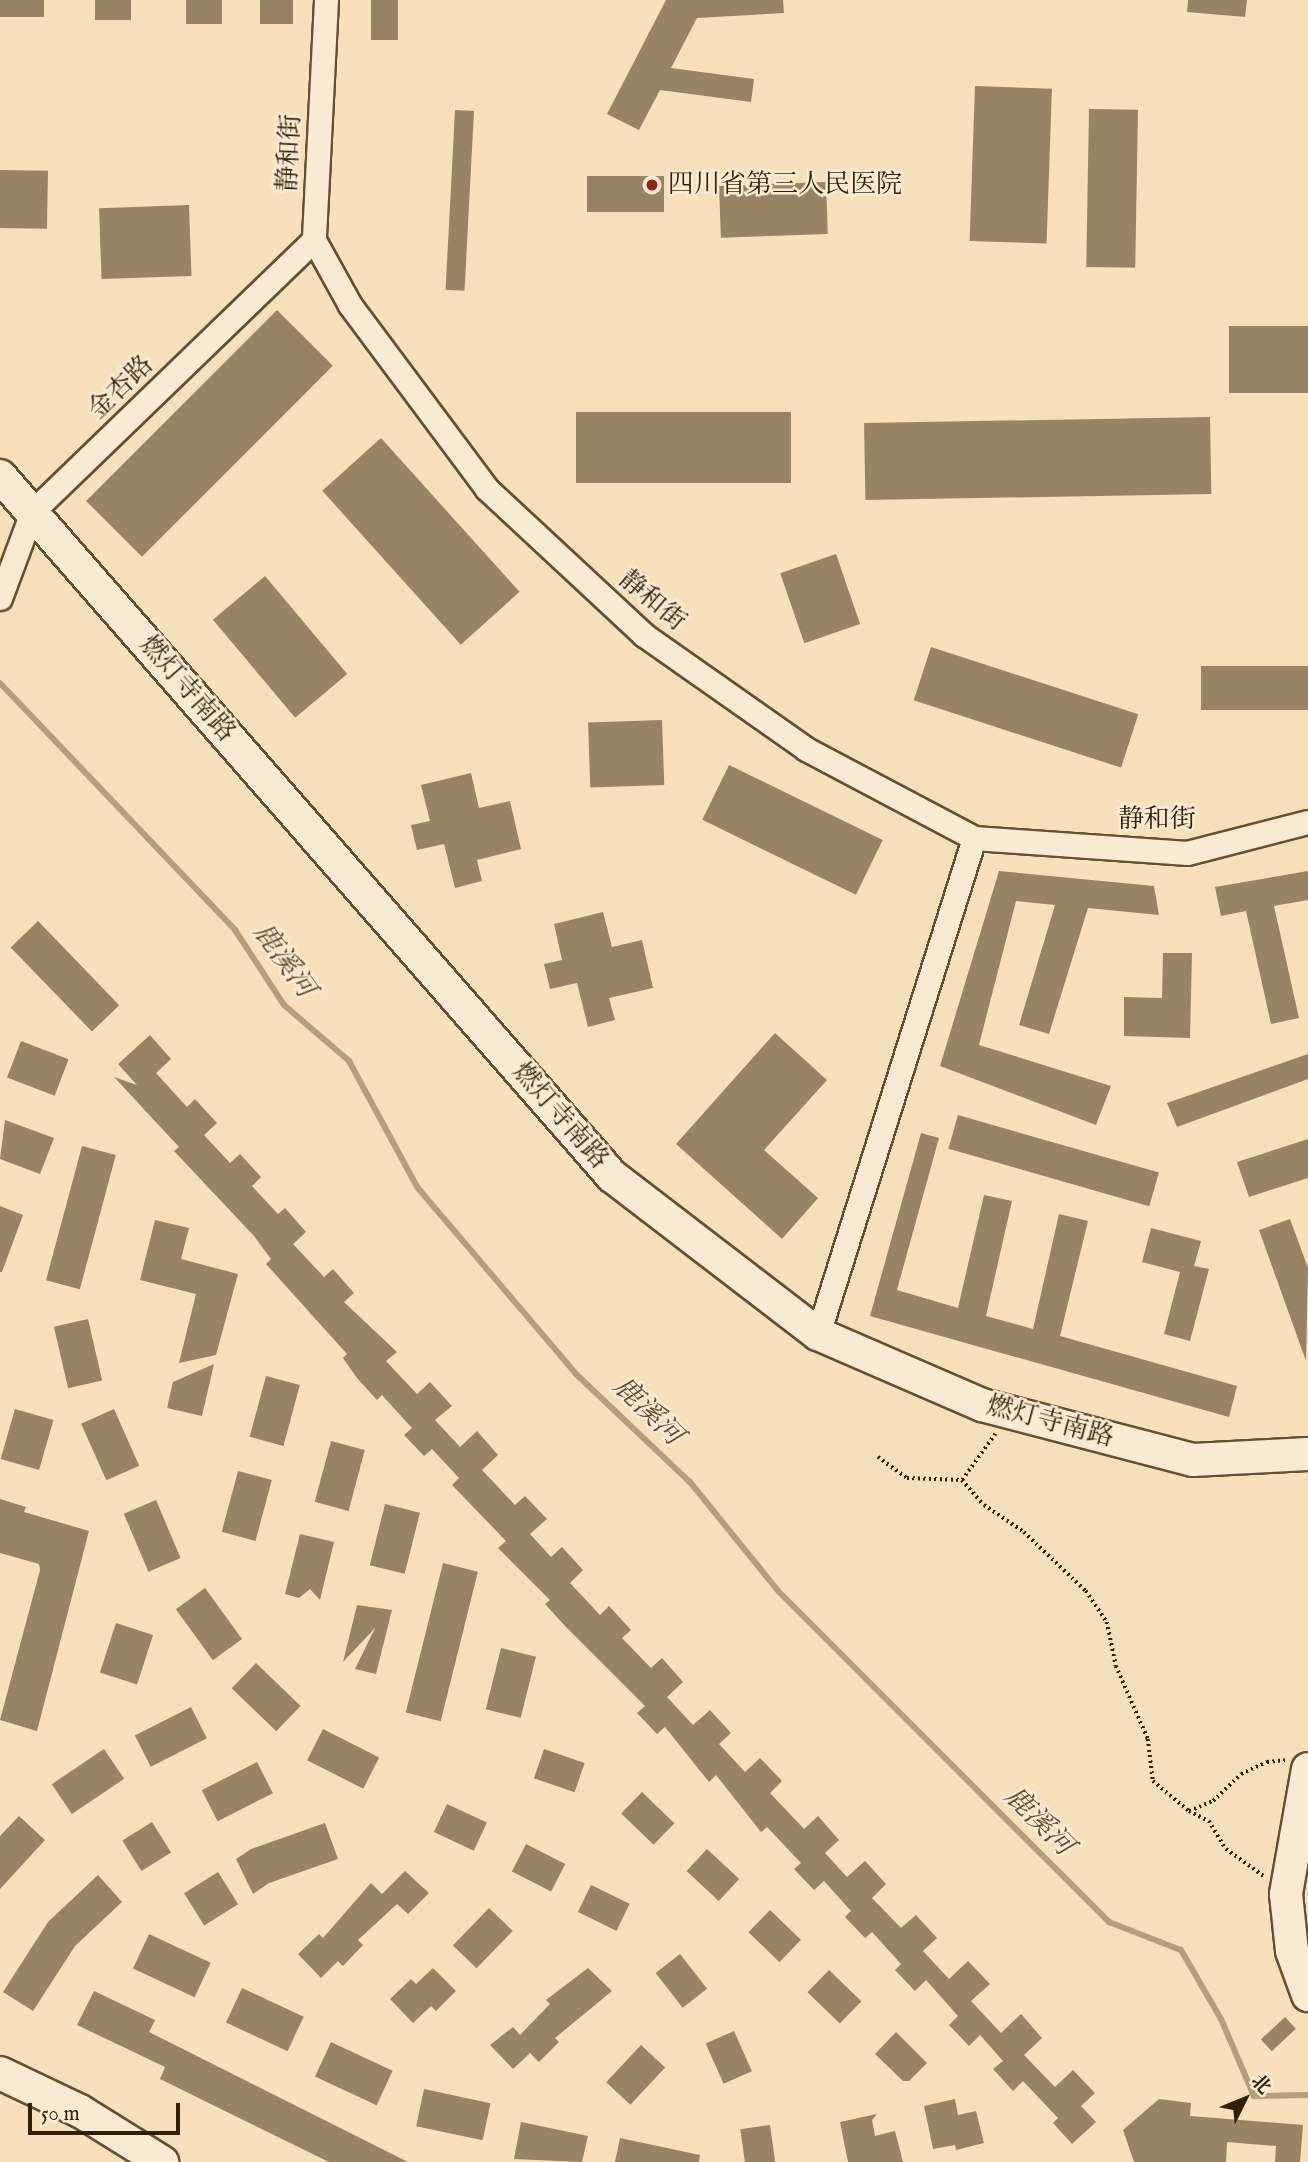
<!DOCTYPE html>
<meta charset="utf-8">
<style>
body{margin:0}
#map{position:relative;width:1308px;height:2162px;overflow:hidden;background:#f8dfbb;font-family:"IM FELL English","Noto Serif SC",serif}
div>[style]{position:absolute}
.stream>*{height:6px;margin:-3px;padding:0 3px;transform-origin:3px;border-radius:3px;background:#b49e7d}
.building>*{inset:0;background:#988364;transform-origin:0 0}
.path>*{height:3.5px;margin-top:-1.75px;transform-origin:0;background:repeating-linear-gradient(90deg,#311f05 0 2px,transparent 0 5.5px)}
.roads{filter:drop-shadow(2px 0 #634f32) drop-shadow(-2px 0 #634f32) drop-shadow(0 2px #634f32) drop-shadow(0 -2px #634f32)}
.street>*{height:23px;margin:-11.5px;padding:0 11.5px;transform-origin:11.5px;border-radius:11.5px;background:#faead3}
.secondary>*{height:32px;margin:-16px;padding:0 16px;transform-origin:16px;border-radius:16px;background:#faead3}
.dots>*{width:19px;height:19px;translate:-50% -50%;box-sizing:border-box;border:4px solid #faead3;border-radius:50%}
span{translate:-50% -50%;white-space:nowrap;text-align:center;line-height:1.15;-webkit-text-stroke:5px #faead3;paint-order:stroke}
.street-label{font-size:26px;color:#311f05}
.poi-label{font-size:26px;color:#311f05}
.left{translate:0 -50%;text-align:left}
.water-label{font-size:28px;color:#5f4b2f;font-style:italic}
.north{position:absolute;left:1210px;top:2064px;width:70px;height:70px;-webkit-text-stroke:5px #faead3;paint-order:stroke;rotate:47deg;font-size:19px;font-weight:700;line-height:28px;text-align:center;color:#311f05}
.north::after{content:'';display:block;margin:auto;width:24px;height:32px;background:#311f05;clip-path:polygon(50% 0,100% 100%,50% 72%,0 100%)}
.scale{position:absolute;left:28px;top:2103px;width:152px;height:32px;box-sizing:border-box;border:4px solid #311f05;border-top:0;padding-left:9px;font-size:21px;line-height:24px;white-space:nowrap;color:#311f05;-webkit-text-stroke:5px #faead3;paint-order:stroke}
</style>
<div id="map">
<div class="stream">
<div style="left:0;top:683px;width:341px;rotate:46.4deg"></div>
<div style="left:235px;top:930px;width:90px;rotate:56.8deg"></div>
<div style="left:284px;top:1005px;width:86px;rotate:40.7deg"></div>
<div style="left:349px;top:1061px;width:143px;rotate:61.6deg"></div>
<div style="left:417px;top:1187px;width:245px;rotate:49.6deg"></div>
<div style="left:576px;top:1374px;width:157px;rotate:43.5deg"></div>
<div style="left:690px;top:1482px;width:141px;rotate:51deg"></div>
<div style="left:779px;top:1592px;width:467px;rotate:45deg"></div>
<div style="left:1109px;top:1922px;width:77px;rotate:21.3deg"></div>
<div style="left:1181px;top:1950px;width:80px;rotate:59.9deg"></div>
<div style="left:1221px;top:2019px;width:84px;rotate:66.8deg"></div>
<div style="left:1254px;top:2096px;width:54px;rotate:-1.1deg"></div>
</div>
<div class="building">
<div style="left:0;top:0;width:44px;height:17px"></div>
<div style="left:95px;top:0;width:36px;height:20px"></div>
<div style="left:186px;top:0;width:36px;height:24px"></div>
<div style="left:260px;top:0;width:33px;height:24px"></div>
<div style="left:371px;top:0;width:27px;height:40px"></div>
<div style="clip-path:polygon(666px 0,783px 0,784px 13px,697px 18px,671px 68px,754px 79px,751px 102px,660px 90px,639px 130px,607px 114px)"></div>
<div style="clip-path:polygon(1188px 0,1247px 0,1245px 17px,1187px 12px)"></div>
<div style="left:975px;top:86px;width:77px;height:155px;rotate:2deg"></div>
<div style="left:1089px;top:109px;width:49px;height:158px;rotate:1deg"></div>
<div style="left:455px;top:110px;width:19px;height:180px;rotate:3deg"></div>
<div style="left:0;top:170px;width:48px;height:58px;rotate:1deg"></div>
<div style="left:587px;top:176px;width:77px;height:36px"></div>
<div style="left:826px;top:182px;width:52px;height:107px;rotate:88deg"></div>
<div style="left:189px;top:205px;width:71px;height:90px;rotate:88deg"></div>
<div style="left:277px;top:310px;width:79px;height:270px;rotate:45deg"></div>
<div style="left:1308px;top:326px;width:67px;height:79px;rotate:90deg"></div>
<div style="left:576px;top:412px;width:215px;height:71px"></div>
<div style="left:1210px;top:417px;width:77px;height:346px;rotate:89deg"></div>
<div style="left:381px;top:438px;width:207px;height:79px;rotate:48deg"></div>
<div style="left:836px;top:554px;width:74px;height:59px;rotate:71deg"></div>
<div style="left:265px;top:576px;width:128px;height:68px;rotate:50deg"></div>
<div style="left:931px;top:647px;width:218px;height:56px;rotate:18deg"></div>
<div style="left:1308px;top:666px;width:44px;height:107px;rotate:90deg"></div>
<div style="left:662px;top:720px;width:65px;height:74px;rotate:88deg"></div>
<div style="left:729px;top:765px;width:171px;height:61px;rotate:26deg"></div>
<div style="clip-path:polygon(471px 773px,479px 808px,510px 801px,521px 849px,477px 860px,482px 881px,455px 888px,444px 844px,417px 850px,411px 825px,430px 821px,421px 785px)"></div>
<div style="clip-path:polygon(999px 871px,1154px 886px,1159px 915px,1088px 908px,1049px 1034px,1019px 1025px,1055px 905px,1016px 901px,979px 1045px,1111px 1086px,1096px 1125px,940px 1066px)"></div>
<div style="clip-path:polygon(1308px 871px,1308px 900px,1274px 906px,1299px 1018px,1271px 1024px,1246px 911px,1221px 916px,1215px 887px)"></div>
<div style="clip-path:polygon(603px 912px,612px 947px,642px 940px,653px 988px,609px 998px,615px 1020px,588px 1027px,577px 983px,550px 989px,544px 964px,562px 960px,554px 924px)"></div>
<div style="left:38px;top:921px;width:117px;height:38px;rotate:46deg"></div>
<div style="clip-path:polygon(1163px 953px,1192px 953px,1190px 1038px,1124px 1036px,1124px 997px,1162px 998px)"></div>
<div style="clip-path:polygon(775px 1033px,827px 1080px,764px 1150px,818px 1198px,782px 1239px,676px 1144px)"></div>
<div style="clip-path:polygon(150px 1035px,171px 1059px,156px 1073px,187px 1107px,195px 1099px,217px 1123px,204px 1135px,230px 1163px,240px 1154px,261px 1177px,252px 1186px,278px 1214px,285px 1208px,306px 1232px,293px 1244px,324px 1277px,333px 1269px,354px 1293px,344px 1302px,397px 1352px,386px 1361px,417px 1394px,430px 1382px,452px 1406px,435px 1420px,460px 1447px,477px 1431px,498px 1455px,482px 1470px,515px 1505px,525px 1496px,547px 1519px,530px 1534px,551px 1557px,562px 1547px,583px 1570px,570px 1583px,600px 1615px,609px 1606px,631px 1630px,622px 1638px,651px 1668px,662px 1658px,683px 1682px,667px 1697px,693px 1725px,710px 1710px,731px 1733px,719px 1744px,745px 1772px,760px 1758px,782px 1781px,770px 1793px,804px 1829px,818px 1816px,839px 1840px,825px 1853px,847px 1877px,865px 1861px,886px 1884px,872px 1898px,901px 1928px,916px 1915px,937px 1938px,923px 1951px,949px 1979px,968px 1961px,990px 1984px,971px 2001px,1001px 2033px,1021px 2014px,1042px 2038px,1024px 2055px,1055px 2087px,1073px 2070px,1095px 2093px,1081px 2106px,1096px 2122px,1072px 2144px,1053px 2123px,1058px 2118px,1023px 2081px,1013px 2091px,993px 2069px,1003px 2061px,980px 2035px,969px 2046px,949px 2025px,958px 2016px,926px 1980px,915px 1991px,895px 1970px,901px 1964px,872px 1932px,865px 1938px,845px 1917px,851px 1911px,824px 1881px,814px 1890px,794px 1869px,801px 1863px,767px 1827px,761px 1832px,716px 1775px,709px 1782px,665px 1727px,657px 1734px,637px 1713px,645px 1706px,565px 1626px,545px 1604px,550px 1600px,498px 1548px,506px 1541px,452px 1485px,459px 1478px,432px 1449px,424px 1456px,404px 1435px,412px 1428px,382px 1395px,377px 1400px,357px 1378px,343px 1358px,347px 1354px,266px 1264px,271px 1259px,254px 1236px,174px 1151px,179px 1147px,114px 1077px,137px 1085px,118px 1064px)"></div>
<div style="left:21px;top:1041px;width:51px;height:39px;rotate:21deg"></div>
<div style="clip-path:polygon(1308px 1054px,1308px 1079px,1177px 1127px,1167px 1103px)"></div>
<div style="left:958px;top:1115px;width:209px;height:35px;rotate:16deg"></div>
<div style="clip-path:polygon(5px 1120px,54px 1138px,40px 1174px,0 1159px)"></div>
<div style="clip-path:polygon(921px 1133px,939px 1138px,897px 1290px,958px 1308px,984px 1195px,1012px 1201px,986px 1316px,1033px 1329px,1059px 1214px,1088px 1221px,1060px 1336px,1237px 1386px,1229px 1417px,870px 1316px)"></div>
<div style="clip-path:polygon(1308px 1139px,1308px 1178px,1249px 1197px,1237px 1162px)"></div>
<div style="left:82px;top:1146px;width:35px;height:139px;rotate:15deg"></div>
<div style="clip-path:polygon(0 1206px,23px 1215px,2px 1272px,0 1272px)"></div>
<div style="clip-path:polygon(1290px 1219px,1308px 1268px,1306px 1361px,1259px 1230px)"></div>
<div style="clip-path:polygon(155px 1220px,189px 1228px,181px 1259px,238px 1274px,216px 1355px,179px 1363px,196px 1294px,140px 1280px)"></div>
<div style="clip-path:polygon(1151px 1228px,1201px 1241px,1194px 1266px,1209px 1269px,1190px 1341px,1164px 1334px,1180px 1272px,1142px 1262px)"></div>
<div style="left:88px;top:1319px;width:63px;height:35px;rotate:77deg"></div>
<div style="clip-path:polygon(214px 1364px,202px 1416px,167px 1408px,173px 1382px)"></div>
<div style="left:266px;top:1376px;width:35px;height:63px;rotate:15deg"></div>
<div style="left:15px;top:1409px;width:40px;height:52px;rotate:16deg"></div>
<div style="left:114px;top:1409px;width:62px;height:36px;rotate:66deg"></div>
<div style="left:331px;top:1441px;width:35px;height:63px;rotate:15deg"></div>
<div style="left:238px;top:1471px;width:35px;height:63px;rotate:15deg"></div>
<div style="clip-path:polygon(0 1499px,26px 1507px,24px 1512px,89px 1531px,37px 1731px,0 1720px,40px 1570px,39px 1564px,0 1553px)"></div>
<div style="left:156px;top:1500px;width:63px;height:35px;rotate:67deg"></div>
<div style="left:385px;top:1504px;width:36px;height:63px;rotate:14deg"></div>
<div style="clip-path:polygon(300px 1534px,334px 1542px,320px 1600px,310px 1589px,299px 1598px,285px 1594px)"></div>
<div style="left:443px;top:1563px;width:36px;height:154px;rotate:14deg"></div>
<div style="left:205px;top:1588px;width:63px;height:36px;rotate:54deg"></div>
<div style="clip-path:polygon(357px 1605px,392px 1610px,376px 1674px,355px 1669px,375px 1628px,343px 1662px)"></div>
<div style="left:116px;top:1623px;width:39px;height:52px;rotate:18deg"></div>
<div style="left:501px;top:1648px;width:36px;height:63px;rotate:14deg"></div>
<div style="left:256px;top:1663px;width:62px;height:35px;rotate:44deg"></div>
<div style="left:191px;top:1707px;width:35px;height:63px;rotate:63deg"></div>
<div style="left:323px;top:1729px;width:63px;height:35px;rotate:27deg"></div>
<div style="left:104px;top:1749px;width:36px;height:63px;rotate:56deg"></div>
<div style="left:544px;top:1749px;width:43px;height:31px;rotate:19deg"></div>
<div style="left:257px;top:1762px;width:35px;height:62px;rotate:63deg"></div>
<div style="left:642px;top:1792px;width:45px;height:30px;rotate:44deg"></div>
<div style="left:447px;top:1804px;width:44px;height:31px;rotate:25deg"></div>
<div style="clip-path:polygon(19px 1816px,45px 1840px,0 1889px,0 1836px)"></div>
<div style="left:152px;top:1822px;width:36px;height:35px;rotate:58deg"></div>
<div style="clip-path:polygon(325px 1823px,338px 1859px,269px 1883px,253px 1894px,236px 1859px,251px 1849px)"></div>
<div style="left:526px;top:1844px;width:44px;height:31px;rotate:27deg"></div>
<div style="left:707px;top:1849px;width:44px;height:30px;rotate:43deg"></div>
<div style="clip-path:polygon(405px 1871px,429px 1893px,408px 1914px,397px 1904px,358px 1940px,363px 1945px,343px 1966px,338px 1961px,321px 1978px,298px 1954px,319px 1934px,323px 1938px,371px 1883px,382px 1894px)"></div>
<div style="left:218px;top:1872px;width:38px;height:40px;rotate:58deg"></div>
<div style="clip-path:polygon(98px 1875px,122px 1902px,75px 1946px,33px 2011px,3px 1992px,48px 1922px)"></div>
<div style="left:591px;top:1885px;width:43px;height:30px;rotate:26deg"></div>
<div style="left:489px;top:1908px;width:33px;height:52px;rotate:44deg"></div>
<div style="left:770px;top:1910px;width:43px;height:31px;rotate:44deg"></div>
<div style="left:149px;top:1934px;width:68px;height:38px;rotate:25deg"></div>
<div style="left:680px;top:1954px;width:44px;height:31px;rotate:52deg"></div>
<div style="clip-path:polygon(433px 1968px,456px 1991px,436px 2011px,431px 2006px,413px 2023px,390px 1999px,411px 1979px,416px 1984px)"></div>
<div style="clip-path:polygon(588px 1968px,612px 1991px,555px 2038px,559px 2042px,539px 2062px,530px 2053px,513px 2069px,490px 2045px,513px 2027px,520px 2035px,550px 2004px,546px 2000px)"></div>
<div style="left:829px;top:1970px;width:45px;height:31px;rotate:44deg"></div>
<div style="left:242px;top:1988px;width:68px;height:38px;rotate:25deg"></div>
<div style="clip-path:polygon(94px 1991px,155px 2020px,149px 2032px,408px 2162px,329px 2162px,160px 2079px,165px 2067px,77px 2025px)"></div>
<div style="left:1285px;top:2017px;width:16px;height:33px;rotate:47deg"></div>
<div style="left:734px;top:2031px;width:44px;height:31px;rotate:66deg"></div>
<div style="clip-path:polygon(896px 2032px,927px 2063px,909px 2081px,903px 2081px,875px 2054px)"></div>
<div style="left:331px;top:2042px;width:68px;height:38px;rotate:25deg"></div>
<div style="left:641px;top:2045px;width:33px;height:51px;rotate:43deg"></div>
<div style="left:424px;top:2089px;width:68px;height:38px;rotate:12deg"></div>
<div style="clip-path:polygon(955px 2099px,958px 2115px,976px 2111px,984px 2143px,956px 2150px,955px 2145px,933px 2149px,924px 2106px)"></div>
<div style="clip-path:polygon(1159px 2099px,1191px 2103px,1190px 2116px,1303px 2125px,1300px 2162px,1275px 2162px,1276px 2146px,1227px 2142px,1226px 2162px,1134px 2162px,1123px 2130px)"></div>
<div style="clip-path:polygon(877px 2114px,872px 2120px,875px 2136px,895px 2131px,903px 2162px,848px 2162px,840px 2122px)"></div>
<div style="clip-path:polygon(521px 2122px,588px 2136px,582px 2162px,514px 2159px)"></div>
<div style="left:770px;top:2125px;width:37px;height:30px;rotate:82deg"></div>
<div style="clip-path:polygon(620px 2138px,700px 2155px,699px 2162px,615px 2162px)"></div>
</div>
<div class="path">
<div style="left:878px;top:1457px;width:36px;rotate:36deg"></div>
<div style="left:907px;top:1478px;width:55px;rotate:2.1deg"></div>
<div style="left:962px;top:1480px;width:33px;rotate:49deg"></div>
<div style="left:984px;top:1505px;width:48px;rotate:34deg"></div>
<div style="left:1024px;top:1532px;width:86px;rotate:43.6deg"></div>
<div style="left:1086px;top:1591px;width:37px;rotate:56deg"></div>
<div style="left:1107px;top:1622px;width:45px;rotate:78.4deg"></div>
<div style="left:1116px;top:1666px;width:80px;rotate:66.3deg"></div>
<div style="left:1148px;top:1739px;width:42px;rotate:83.2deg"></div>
<div style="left:1153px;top:1781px;width:47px;rotate:39.8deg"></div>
<div style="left:1189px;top:1811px;width:26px;rotate:-23deg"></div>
<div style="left:1213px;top:1801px;width:39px;rotate:-44deg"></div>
<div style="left:1241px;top:1774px;width:29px;rotate:-25deg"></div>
<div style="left:1267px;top:1762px;width:18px;rotate:-6deg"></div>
<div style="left:962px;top:1480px;width:57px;rotate:-54.3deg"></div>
<div style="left:1189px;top:1811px;width:22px;rotate:27deg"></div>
<div style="left:1209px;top:1821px;width:33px;rotate:59deg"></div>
<div style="left:1226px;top:1849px;width:48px;rotate:35.7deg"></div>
</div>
<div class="roads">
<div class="street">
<div style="left:326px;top:0;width:240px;rotate:92.9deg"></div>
<div style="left:314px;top:240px;width:74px;rotate:61deg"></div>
<div style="left:350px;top:305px;width:229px;rotate:53.3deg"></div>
<div style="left:487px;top:489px;width:214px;rotate:42.9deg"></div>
<div style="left:644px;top:635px;width:198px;rotate:35.1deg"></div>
<div style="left:806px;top:749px;width:190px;rotate:27.9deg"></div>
<div style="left:974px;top:838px;width:214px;rotate:4deg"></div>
<div style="left:1187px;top:853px;width:125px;rotate:-14.4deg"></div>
<div style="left:0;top:598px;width:92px;rotate:-69.6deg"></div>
<div style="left:32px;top:512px;width:392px;rotate:-44deg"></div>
<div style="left:818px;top:1334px;width:520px;rotate:-72.54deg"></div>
</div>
<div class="secondary">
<div style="left:0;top:476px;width:930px;rotate:48.84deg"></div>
<div style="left:612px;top:1176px;width:260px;rotate:37.5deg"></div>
<div style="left:818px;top:1334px;width:179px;rotate:23.4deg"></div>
<div style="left:982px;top:1405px;width:218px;rotate:14.6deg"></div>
<div style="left:1193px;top:1460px;width:115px;rotate:-3deg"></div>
<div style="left:1308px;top:1769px;width:127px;rotate:100deg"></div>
<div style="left:1286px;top:1894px;width:57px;rotate:84deg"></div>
<div style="left:1292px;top:1951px;width:47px;rotate:70deg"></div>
<div style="left:0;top:2073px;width:89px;rotate:25.4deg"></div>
<div style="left:80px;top:2111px;width:97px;rotate:31.9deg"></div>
</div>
</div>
<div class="dots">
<div style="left:652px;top:185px;background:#8f2418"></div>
</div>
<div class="street-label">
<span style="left:290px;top:153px;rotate:-87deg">静和街</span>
<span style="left:121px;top:388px;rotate:-44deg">金杏路</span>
<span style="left:652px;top:601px;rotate:40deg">静和街</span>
<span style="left:187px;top:689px;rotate:49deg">燃灯寺南路</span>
<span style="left:1157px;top:820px">静和街</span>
<span style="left:560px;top:1116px;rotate:49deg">燃灯寺南路</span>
<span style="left:1050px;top:1422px;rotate:15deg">燃灯寺南路</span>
</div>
<div class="poi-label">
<span class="left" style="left:668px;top:185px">四川省第三人民医院</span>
</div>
<div class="water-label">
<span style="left:283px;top:961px;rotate:54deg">鹿溪河</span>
<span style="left:647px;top:1412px;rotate:44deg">鹿溪河</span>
<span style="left:1038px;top:1822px;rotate:45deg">鹿溪河</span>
</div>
<div class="north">北</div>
<div class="scale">50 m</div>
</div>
